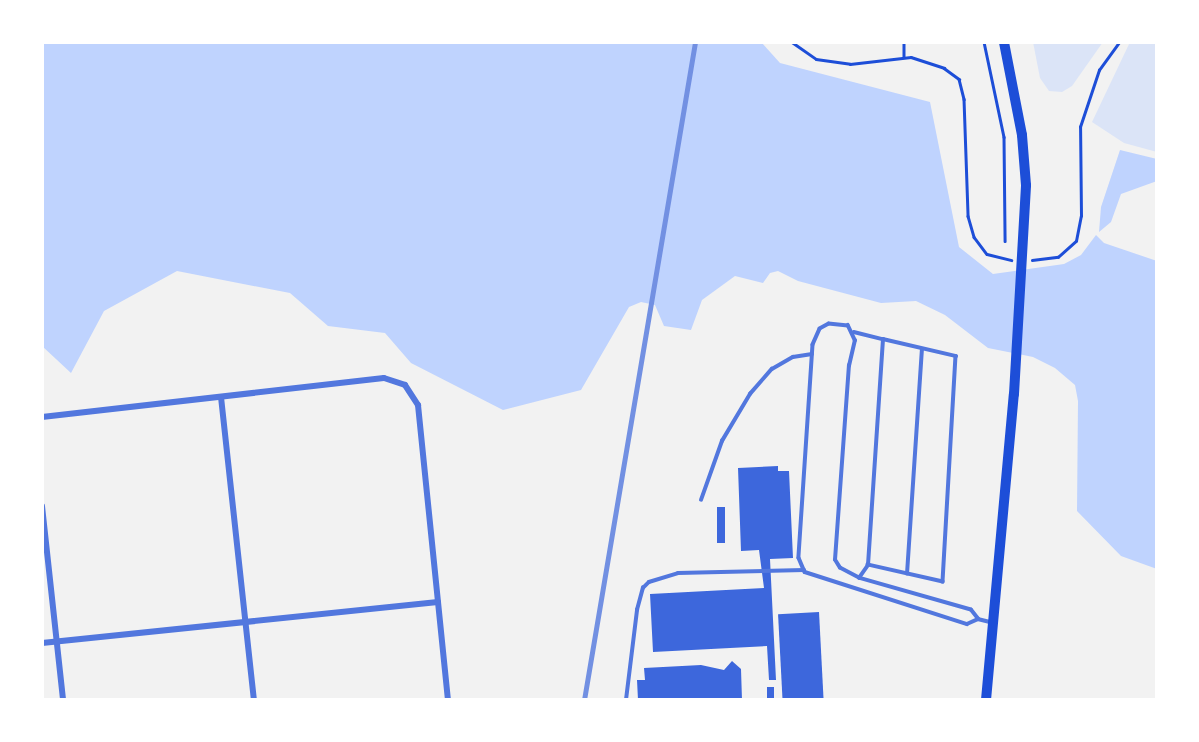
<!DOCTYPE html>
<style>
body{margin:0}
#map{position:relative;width:1199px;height:742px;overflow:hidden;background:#f2f2f2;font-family:Poppins,sans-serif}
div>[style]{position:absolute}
.green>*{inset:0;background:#dbe4f7}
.water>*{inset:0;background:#bfd3fe}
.building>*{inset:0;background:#3d67dc;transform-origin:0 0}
.path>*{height:2.5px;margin:-1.25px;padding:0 1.25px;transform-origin:1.25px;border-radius:1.25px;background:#1d4ed8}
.service>*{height:3.5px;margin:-1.75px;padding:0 1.75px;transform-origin:1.75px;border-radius:1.75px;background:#5277de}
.minor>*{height:6px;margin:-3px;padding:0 3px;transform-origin:3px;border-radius:3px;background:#5277de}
.secondary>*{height:10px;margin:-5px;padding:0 5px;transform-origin:5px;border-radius:5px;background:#1d4ed8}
.rail>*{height:4.5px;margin:-2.25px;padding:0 2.25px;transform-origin:2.25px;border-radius:2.25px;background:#7290e2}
span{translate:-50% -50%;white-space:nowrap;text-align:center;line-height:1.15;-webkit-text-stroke:7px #fff;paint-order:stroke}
.frame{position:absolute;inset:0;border:44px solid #fff;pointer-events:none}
</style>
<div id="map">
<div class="green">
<div style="clip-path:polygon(1033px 42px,1103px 42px,1072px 86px,1062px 92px,1049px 91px,1040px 78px)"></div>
<div style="clip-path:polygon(1130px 42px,1157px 42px,1157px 152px,1124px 143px,1092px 122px)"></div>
</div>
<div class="water">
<div style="clip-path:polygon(42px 42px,761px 42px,780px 63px,930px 102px,959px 247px,993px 274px,1064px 264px,1081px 255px,1096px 235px,1104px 243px,1157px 261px,1157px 569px,1121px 556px,1077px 511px,1078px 401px,1075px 385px,1055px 368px,1033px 357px,988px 348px,945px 315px,916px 301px,881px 303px,798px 281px,778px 271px,770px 273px,763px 283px,735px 276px,702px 300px,691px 330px,664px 326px,655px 305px,641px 302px,629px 307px,581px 390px,503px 410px,411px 363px,385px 333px,328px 326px,290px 293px,177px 271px,104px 311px,71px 373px,42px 346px)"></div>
<div style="clip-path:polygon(1120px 150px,1157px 159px,1157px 181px,1121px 194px,1111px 222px,1099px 232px,1101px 207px)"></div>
</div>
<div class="building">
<div style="clip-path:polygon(778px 466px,778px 471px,789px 471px,793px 558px,770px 559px,776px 680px,769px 680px,767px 646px,653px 652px,650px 594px,764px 588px,759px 550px,741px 551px,738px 468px)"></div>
<div style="left:717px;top:507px;width:8px;height:36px"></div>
<div style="left:819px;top:612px;width:88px;height:41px;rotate:87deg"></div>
<div style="clip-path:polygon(732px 661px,741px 669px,742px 700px,638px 700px,637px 680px,645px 680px,644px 668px,701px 665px,724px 670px)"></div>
<div style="left:767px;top:687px;width:7px;height:13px"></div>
</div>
<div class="path">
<div style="left:792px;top:42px;width:29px;rotate:35deg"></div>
<div style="left:816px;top:59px;width:34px;rotate:8deg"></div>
<div style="left:850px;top:64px;width:61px;rotate:-6.5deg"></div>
<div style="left:911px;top:57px;width:35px;rotate:18deg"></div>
<div style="left:944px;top:68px;width:19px;rotate:36deg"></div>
<div style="left:959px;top:79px;width:21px;rotate:76deg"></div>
<div style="left:964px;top:99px;width:117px;rotate:88deg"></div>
<div style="left:968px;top:216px;width:22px;rotate:74deg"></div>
<div style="left:974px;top:237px;width:21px;rotate:53deg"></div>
<div style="left:987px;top:254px;width:25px;rotate:14deg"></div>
<div style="left:904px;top:42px;width:14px;rotate:90deg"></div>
<div style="left:984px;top:42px;width:97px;rotate:78.1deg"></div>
<div style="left:1004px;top:137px;width:104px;rotate:89.4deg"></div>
<div style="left:1032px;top:260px;width:26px;rotate:-7deg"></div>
<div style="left:1058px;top:257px;width:24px;rotate:-42deg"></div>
<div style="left:1076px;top:241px;width:25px;rotate:-79deg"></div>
<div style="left:1081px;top:216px;width:89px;rotate:-90.6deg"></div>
<div style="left:1080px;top:127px;width:60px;rotate:-71.6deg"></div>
<div style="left:1099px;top:70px;width:34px;rotate:-54deg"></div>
</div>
<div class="service">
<div style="left:854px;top:332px;width:30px;rotate:14deg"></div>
<div style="left:883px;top:339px;width:75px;rotate:13.1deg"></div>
<div style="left:956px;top:356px;width:226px;rotate:93.3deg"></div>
<div style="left:943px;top:582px;width:77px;rotate:-167.2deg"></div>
<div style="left:868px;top:565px;width:226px;rotate:-86.2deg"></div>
<div style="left:701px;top:500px;width:63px;rotate:-70.4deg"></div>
<div style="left:722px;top:441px;width:55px;rotate:-59.2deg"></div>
<div style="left:750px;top:394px;width:33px;rotate:-49deg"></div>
<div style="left:772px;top:369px;width:24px;rotate:-30deg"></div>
<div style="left:793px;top:357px;width:19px;rotate:-9deg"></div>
<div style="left:907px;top:574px;width:225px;rotate:-86.2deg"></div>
<div style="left:859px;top:578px;width:16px;rotate:-55deg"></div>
<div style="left:978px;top:619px;width:11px;rotate:-128deg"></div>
<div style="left:971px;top:610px;width:116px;rotate:-164.1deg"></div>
<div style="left:859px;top:578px;width:21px;rotate:-152deg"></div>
<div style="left:840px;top:568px;width:9px;rotate:-122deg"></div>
<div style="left:835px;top:560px;width:195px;rotate:-85.9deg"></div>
<div style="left:849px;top:366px;width:26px;rotate:-77deg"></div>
<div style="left:855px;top:341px;width:17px;rotate:-115deg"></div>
<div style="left:848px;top:326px;width:19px;rotate:-174deg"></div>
<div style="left:829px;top:324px;width:10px;rotate:151deg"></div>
<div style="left:820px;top:329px;width:17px;rotate:114deg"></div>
<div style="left:813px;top:345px;width:213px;rotate:93.8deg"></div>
<div style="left:799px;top:558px;width:15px;rotate:67deg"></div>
<div style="left:805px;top:572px;width:170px;rotate:17.8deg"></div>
<div style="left:967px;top:624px;width:12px;rotate:-24deg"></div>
<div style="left:978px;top:619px;width:12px;rotate:14deg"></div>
<div style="left:626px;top:700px;width:91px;rotate:-83deg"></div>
<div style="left:637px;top:610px;width:23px;rotate:-75deg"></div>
<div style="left:643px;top:588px;width:8px;rotate:-45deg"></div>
<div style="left:649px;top:582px;width:30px;rotate:-17deg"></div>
<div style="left:678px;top:573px;width:126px;rotate:-1.4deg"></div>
</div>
<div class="minor">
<div style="left:221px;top:397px;width:305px;rotate:83.8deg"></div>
<div style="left:42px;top:417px;width:344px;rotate:-6.5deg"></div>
<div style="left:384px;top:378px;width:22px;rotate:18deg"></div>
<div style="left:405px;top:385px;width:24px;rotate:57deg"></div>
<div style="left:418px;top:405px;width:297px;rotate:84.2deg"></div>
<div style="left:42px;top:506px;width:195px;rotate:83.8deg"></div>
<div style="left:42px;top:643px;width:398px;rotate:-5.9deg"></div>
</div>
<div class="secondary">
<div style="left:986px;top:700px;width:307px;rotate:-84.8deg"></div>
<div style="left:1014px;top:394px;width:209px;rotate:-86.7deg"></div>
<div style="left:1026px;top:185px;width:50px;rotate:-94.6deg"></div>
<div style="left:1022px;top:135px;width:95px;rotate:-101deg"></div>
</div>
<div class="rail">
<div style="left:584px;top:700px;width:667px;rotate:-80.42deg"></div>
</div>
<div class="frame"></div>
</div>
